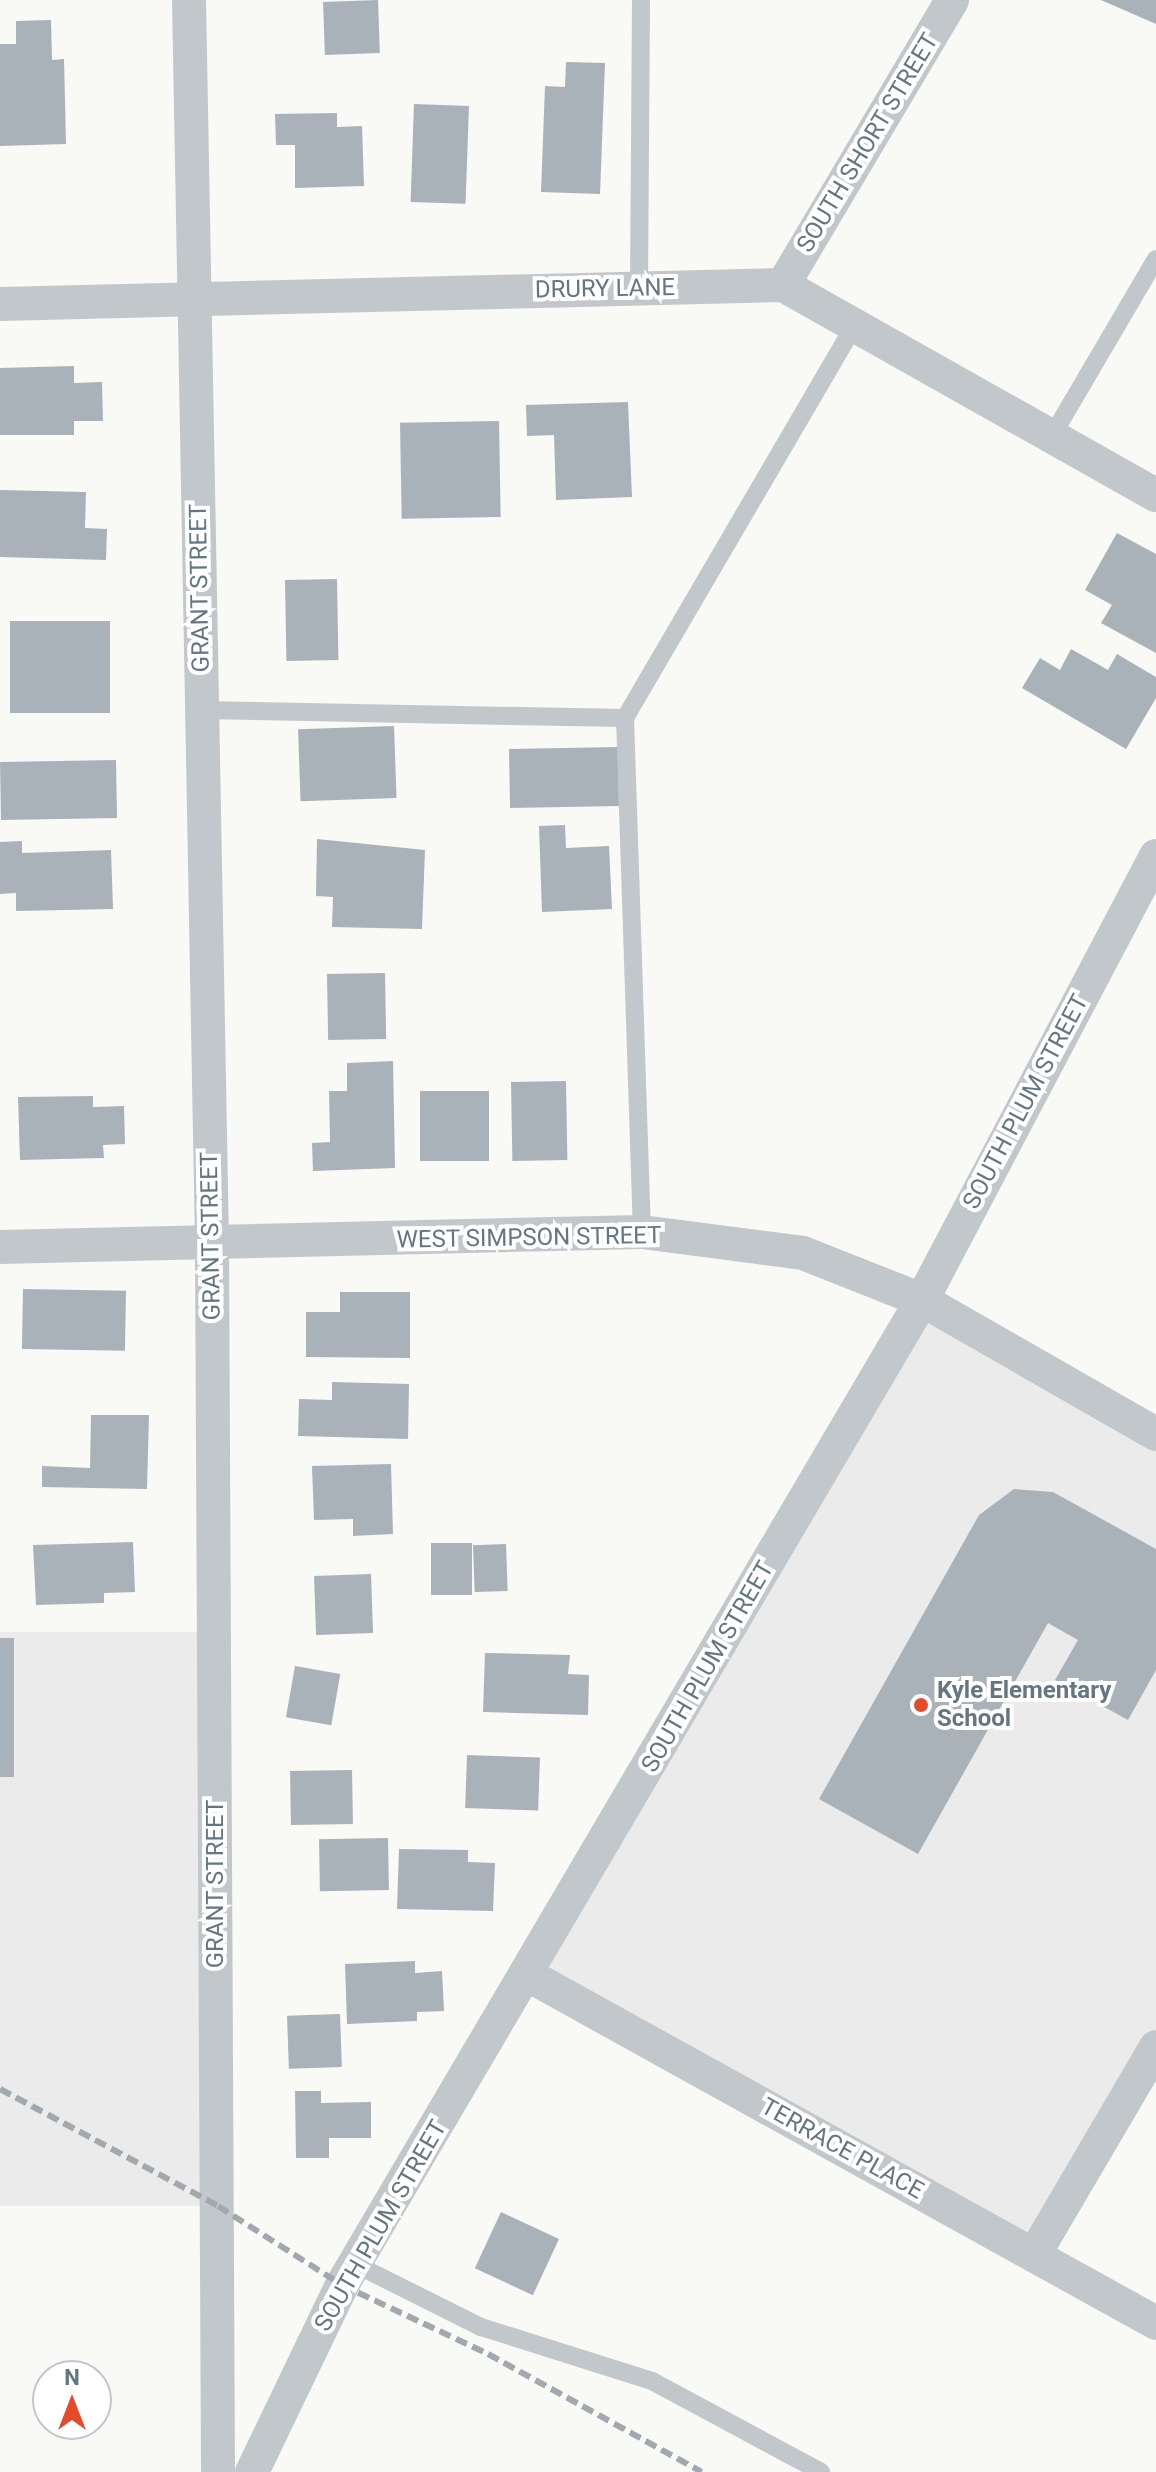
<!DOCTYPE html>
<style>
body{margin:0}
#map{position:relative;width:1156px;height:2472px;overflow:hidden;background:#f9f9f6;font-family:Roboto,sans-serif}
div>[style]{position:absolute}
.built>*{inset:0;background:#eaebea;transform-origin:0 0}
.building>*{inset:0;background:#a9b2b8;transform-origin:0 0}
.lane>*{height:18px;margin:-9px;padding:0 9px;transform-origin:9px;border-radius:9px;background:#c2c7cb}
.street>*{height:34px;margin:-17px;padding:0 17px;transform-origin:17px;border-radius:17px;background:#c2c7cb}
.rail>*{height:6px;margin-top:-3px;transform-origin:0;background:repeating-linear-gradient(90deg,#a1a9af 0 12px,transparent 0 18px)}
.dots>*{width:22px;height:22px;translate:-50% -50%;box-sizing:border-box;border:4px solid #fff;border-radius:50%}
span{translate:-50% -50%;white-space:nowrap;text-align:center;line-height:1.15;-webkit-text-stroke:8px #fff;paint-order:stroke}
.street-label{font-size:24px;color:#647682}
.poi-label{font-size:24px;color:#647682;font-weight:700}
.left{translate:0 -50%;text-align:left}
.north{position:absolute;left:32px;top:2360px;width:80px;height:80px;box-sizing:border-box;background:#fff;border:2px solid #c1c8cd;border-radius:50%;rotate:0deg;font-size:22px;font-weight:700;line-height:32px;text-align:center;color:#647682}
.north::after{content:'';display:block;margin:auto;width:28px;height:36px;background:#e54b2a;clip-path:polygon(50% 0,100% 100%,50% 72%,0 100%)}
</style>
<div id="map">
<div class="built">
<div style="clip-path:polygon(922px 1300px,1156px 1434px,1156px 2047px,1034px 2255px,528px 1975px)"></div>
<div style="left:214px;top:1632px;width:574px;height:214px;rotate:90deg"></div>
</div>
<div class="building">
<div style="left:378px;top:0;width:53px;height:55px;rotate:88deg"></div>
<div style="clip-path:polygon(1101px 0,1156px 0,1156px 24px)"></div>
<div style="clip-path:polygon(51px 20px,52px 60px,64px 59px,66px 144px,0 146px,0 44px,16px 44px,16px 21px)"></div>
<div style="clip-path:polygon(566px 62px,605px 63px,600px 194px,541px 192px,545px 86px,565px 87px)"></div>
<div style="left:414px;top:104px;width:55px;height:98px;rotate:2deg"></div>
<div style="clip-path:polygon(337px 113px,337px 127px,362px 126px,364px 186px,295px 188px,295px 145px,276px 145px,275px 114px)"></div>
<div style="clip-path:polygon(74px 366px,74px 383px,102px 382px,103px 421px,74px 421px,74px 435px,0 435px,0 368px)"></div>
<div style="clip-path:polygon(628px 402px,632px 497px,556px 500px,554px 435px,527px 436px,526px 405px)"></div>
<div style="left:499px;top:421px;width:96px;height:99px;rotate:89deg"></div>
<div style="clip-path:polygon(0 490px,86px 492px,85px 528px,107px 529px,106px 560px,0 557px)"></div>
<div style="clip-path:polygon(1117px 533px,1156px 554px,1156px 653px,1101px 623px,1112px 605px,1085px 590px)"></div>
<div style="left:337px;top:579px;width:81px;height:52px;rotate:89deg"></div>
<div style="left:10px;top:621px;width:100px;height:92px"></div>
<div style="clip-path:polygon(1071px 649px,1108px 670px,1117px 654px,1156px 677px,1156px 698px,1126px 749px,1022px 688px,1040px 658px,1060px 670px)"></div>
<div style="left:394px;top:726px;width:72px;height:96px;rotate:88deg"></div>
<div style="left:618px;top:747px;width:59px;height:109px;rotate:89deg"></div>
<div style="left:116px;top:760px;width:58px;height:116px;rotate:89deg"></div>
<div style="clip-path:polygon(565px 825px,566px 848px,609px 846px,612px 909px,542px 912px,539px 826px)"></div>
<div style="clip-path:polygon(317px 839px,425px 850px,422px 929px,332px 927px,333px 897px,316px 896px)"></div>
<div style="clip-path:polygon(22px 841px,22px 853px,111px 850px,113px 909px,16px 911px,16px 893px,0 894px,0 842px)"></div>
<div style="left:385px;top:973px;width:66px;height:58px;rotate:89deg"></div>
<div style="clip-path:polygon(393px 1061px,395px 1168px,313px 1171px,312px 1143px,330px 1142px,329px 1091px,347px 1091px,347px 1063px)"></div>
<div style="left:566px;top:1081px;width:79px;height:55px;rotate:89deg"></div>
<div style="left:420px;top:1091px;width:69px;height:70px"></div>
<div style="clip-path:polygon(93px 1096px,93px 1107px,124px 1106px,125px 1144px,103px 1145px,104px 1158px,20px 1160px,18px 1097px)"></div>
<div style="left:23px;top:1289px;width:103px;height:60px;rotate:1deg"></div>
<div style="clip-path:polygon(340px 1292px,410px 1292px,410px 1358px,306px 1357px,306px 1312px,340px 1312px)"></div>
<div style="clip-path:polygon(332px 1382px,409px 1384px,408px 1439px,298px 1436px,299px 1399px,332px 1400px)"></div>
<div style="clip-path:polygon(91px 1415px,149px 1415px,147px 1489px,42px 1487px,42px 1466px,90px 1468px)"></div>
<div style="clip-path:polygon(391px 1464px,393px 1534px,353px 1536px,353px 1519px,314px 1520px,312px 1466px)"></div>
<div style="clip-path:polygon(1014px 1489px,1053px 1492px,1156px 1549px,1156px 1670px,1128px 1720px,1055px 1680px,1078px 1640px,1048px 1623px,918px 1854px,819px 1799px,979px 1515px)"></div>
<div style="clip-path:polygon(133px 1542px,135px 1592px,104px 1593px,104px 1603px,36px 1605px,33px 1545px)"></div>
<div style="left:431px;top:1543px;width:41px;height:52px"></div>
<div style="left:506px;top:1544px;width:47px;height:33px;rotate:88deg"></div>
<div style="left:371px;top:1574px;width:59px;height:57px;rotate:88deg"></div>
<div style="left:14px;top:1638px;width:139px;height:14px;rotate:90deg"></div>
<div style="clip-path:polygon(485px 1653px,570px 1655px,568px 1674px,589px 1675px,588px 1715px,483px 1712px)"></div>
<div style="left:295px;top:1666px;width:46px;height:52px;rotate:10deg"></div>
<div style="left:467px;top:1755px;width:73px;height:53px;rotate:2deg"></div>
<div style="left:352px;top:1770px;width:54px;height:62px;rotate:89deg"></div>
<div style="left:388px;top:1838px;width:52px;height:69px;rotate:89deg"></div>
<div style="clip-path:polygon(399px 1849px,468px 1850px,468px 1862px,495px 1863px,493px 1911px,397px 1909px)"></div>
<div style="clip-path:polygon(415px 1961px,415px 1973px,442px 1971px,444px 2011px,417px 2012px,417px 2021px,347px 2024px,345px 1964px)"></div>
<div style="left:340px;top:2014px;width:53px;height:53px;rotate:88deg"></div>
<div style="clip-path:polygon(295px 2091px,321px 2091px,321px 2103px,371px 2102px,371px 2138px,329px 2138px,329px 2158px,296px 2158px)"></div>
<div style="left:501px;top:2212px;width:64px;height:62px;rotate:25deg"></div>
</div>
<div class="lane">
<div style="left:639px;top:288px;width:288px;rotate:-89.6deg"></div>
<div style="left:1052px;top:436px;width:205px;rotate:-59.6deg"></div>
<div style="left:202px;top:710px;width:423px;rotate:1.1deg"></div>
<div style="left:625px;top:718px;width:455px;rotate:-59.7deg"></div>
<div style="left:625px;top:718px;width:514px;rotate:88.11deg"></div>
<div style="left:355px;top:2264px;width:141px;rotate:26.6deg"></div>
<div style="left:481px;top:2327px;width:179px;rotate:17.5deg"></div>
<div style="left:652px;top:2381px;width:192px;rotate:28.3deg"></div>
</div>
<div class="street">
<div style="left:189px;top:0;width:1244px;rotate:88.94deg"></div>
<div style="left:212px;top:1244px;width:1228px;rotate:89.72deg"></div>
<div style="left:783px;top:285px;width:331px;rotate:-59.3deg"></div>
<div style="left:0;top:304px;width:783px;rotate:-1.39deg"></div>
<div style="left:783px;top:285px;width:428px;rotate:29.4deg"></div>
<div style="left:0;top:1247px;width:642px;rotate:-1.34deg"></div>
<div style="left:642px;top:1232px;width:162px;rotate:7.4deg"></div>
<div style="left:803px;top:1253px;width:128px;rotate:21.6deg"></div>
<div style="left:922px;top:1300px;width:270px;rotate:29.8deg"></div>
<div style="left:528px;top:1975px;width:718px;rotate:28.99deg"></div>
<div style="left:1034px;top:2255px;width:241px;rotate:-59.6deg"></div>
<div style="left:252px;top:2472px;width:208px;rotate:-64.3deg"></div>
<div style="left:342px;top:2285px;width:1143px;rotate:-59.51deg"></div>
<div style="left:922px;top:1300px;width:502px;rotate:-62.21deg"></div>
</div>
<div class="rail">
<div style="left:0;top:2089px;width:247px;rotate:28.2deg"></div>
<div style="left:218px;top:2206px;width:147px;rotate:32.5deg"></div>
<div style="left:342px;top:2285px;width:161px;rotate:25.3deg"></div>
<div style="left:488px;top:2354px;width:244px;rotate:28.9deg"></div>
</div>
<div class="dots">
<div style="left:921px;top:1705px;background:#e54b2a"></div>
</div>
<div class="street-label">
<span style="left:868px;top:143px;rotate:-59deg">SOUTH SHORT STREET</span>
<span style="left:605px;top:289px;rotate:-1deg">DRURY LANE</span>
<span style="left:200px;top:588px;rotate:-91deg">GRANT STREET</span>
<span style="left:1026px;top:1102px;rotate:-62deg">SOUTH PLUM STREET</span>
<span style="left:211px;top:1236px;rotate:-91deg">GRANT STREET</span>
<span style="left:529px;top:1238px;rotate:-1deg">WEST SIMPSON STREET</span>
<span style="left:708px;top:1667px;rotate:-60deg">SOUTH PLUM STREET</span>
<span style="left:216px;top:1884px;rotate:-90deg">GRANT STREET</span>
<span style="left:842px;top:2149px;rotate:29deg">TERRACE PLACE</span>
<span style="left:381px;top:2226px;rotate:-60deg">SOUTH PLUM STREET</span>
</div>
<div class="poi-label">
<span class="left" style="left:937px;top:1705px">Kyle Elementary<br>School</span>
</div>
<div class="north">N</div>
</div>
